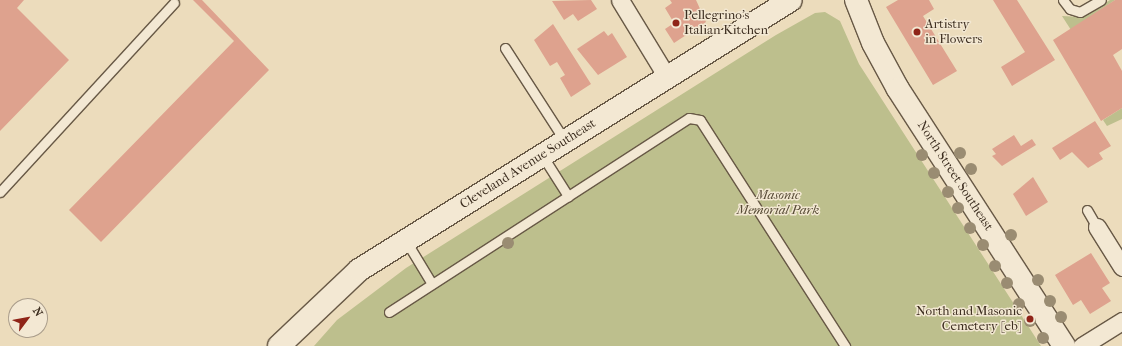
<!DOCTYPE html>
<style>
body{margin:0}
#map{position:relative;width:1122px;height:346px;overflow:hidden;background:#ecdcbc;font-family:"IM FELL French Canon",serif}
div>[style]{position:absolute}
.green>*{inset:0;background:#bdbf8d}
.building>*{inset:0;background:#dea28e}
.roads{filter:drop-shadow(1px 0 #685946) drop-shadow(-1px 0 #685946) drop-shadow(0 1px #685946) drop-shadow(0 -1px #685946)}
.service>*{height:9px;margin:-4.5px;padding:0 4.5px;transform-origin:4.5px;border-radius:4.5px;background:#f3e8d3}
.minor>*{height:17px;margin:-8.5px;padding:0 8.5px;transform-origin:8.5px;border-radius:8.5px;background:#f3e8d3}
.tertiary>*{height:22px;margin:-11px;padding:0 11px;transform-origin:11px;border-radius:11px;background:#f3e8d3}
.secondary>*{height:22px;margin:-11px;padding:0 11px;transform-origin:11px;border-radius:11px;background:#f3e8d3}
.trees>*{width:12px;height:12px;margin:-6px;border-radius:50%;background:#9a8c72}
.dots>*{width:11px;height:11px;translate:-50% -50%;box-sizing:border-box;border:2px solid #f3e8d3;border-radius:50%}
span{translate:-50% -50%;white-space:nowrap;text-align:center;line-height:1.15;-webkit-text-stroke:3px #f3e8d3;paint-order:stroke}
.poi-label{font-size:13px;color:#3c2d1f}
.left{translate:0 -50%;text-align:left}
.right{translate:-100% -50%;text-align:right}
.street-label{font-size:13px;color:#3c2d1f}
.park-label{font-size:13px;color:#564a35;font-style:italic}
.north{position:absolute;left:8px;top:298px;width:40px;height:40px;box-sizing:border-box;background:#f3e8d3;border:1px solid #aa9d8b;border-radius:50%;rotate:58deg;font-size:11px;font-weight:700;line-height:16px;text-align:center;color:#3c2d1f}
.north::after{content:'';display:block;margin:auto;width:14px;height:18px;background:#8f2418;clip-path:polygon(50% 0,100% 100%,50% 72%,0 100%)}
</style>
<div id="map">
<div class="green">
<div style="clip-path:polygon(1110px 0,1115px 0,1071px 30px,1062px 16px,1082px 17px)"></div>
<div style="clip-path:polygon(825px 12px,840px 21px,859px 64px,1041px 346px,314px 346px,337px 320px,406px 268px,776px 35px,815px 13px)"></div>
<div style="clip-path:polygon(1122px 108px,1122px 119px,1107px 126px,1103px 120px)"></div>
</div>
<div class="building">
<div style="clip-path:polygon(0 0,24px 0,17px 8px,69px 60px,0 131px)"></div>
<div style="clip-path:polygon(193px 0,202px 0,269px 70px,101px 242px,69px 210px,234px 41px)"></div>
<div style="clip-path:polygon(591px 0,597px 9px,578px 21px,573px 14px,564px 20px,552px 1px)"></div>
<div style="clip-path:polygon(670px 0,696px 0,706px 22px,674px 43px,665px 29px,674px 23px,665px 8px,672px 3px)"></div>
<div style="clip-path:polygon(898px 0,929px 0,934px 9px,923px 16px,957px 71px,933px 85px,886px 7px)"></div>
<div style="clip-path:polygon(993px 0,1017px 0,1055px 60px,1012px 86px,1001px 67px,1025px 52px)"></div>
<div style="clip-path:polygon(1115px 0,1122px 0,1122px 49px,1113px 55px,1122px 71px,1122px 108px,1101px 121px,1053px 40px)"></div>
<div style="clip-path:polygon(553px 24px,591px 84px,571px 97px,560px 78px,565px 75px,557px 62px,550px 66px,534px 40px)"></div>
<div style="clip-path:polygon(604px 31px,608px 36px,612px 33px,627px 57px,598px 75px,577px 49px)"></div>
<div style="clip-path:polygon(1095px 121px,1111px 146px,1099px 153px,1103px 159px,1088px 168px,1072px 152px,1060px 160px,1052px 148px)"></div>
<div style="clip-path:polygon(1014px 135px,1021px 146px,1032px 139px,1036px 145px,1002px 166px,992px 156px,996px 154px,992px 149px)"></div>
<div style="clip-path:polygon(1033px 177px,1048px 202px,1026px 216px,1013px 194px)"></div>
<div style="clip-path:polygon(1091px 253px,1110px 283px,1102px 288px,1111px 301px,1090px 314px,1081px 300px,1073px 305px,1055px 275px)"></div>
</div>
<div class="roads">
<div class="service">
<div style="left:1063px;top:0;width:11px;rotate:52deg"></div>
<div style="left:1070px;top:9px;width:10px;rotate:17deg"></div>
<div style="left:1080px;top:12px;width:24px;rotate:-30deg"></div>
<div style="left:505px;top:48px;width:111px;rotate:57.2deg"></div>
<div style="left:542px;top:155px;width:49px;rotate:57.6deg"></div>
<div style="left:0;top:192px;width:257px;rotate:-47.4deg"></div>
<div style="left:1087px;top:210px;width:20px;rotate:60deg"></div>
<div style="left:406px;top:241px;width:50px;rotate:58.8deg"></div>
<div style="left:389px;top:312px;width:357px;rotate:-32.9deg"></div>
<div style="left:689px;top:118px;width:11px;rotate:10deg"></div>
<div style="left:700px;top:120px;width:269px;rotate:57.3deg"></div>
</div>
<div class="minor">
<div style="left:620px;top:0;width:90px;rotate:58.6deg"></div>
<div style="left:1097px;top:227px;width:47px;rotate:58deg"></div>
<div style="left:1082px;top:346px;width:47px;rotate:-32deg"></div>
</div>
<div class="tertiary">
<div style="left:856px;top:0;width:46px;rotate:68.4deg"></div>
<div style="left:873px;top:43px;width:52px;rotate:61.5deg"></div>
<div style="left:898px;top:89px;width:306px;rotate:57.1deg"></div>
</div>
<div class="secondary">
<div style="left:279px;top:346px;width:110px;rotate:-43.5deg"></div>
<div style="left:359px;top:270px;width:509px;rotate:-32.01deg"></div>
</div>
</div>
<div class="trees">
<div style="left:960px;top:153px"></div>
<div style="left:922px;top:155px"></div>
<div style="left:971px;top:169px"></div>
<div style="left:934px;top:173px"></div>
<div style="left:948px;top:192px"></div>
<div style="left:958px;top:208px"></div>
<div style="left:970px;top:228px"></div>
<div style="left:1011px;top:235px"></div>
<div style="left:508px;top:243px"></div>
<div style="left:983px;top:245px"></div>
<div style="left:995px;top:266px"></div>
<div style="left:1038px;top:280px"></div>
<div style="left:1007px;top:283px"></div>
<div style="left:1050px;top:301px"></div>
<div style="left:1019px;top:304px"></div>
<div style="left:1061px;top:317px"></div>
<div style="left:1030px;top:321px"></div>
<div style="left:1043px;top:338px"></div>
</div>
<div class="dots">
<div style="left:676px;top:23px;background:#8f2418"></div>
<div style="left:917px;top:32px;background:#8f2418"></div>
<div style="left:1030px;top:319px;background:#8f2418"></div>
</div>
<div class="poi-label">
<span class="left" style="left:684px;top:23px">Pellegrino's<br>Italian Kitchen</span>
<span class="left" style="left:925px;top:32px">Artistry<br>in Flowers</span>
<span class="right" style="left:1022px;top:319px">North and Masonic<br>Cemetery [eb]</span>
</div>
<div class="street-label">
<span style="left:528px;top:164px;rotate:-32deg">Cleveland Avenue Southeast</span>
<span style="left:955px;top:176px;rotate:57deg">North Street Southeast</span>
</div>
<div class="park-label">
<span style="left:778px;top:203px">Masonic<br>Memorial Park</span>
</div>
<div class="north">N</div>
</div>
